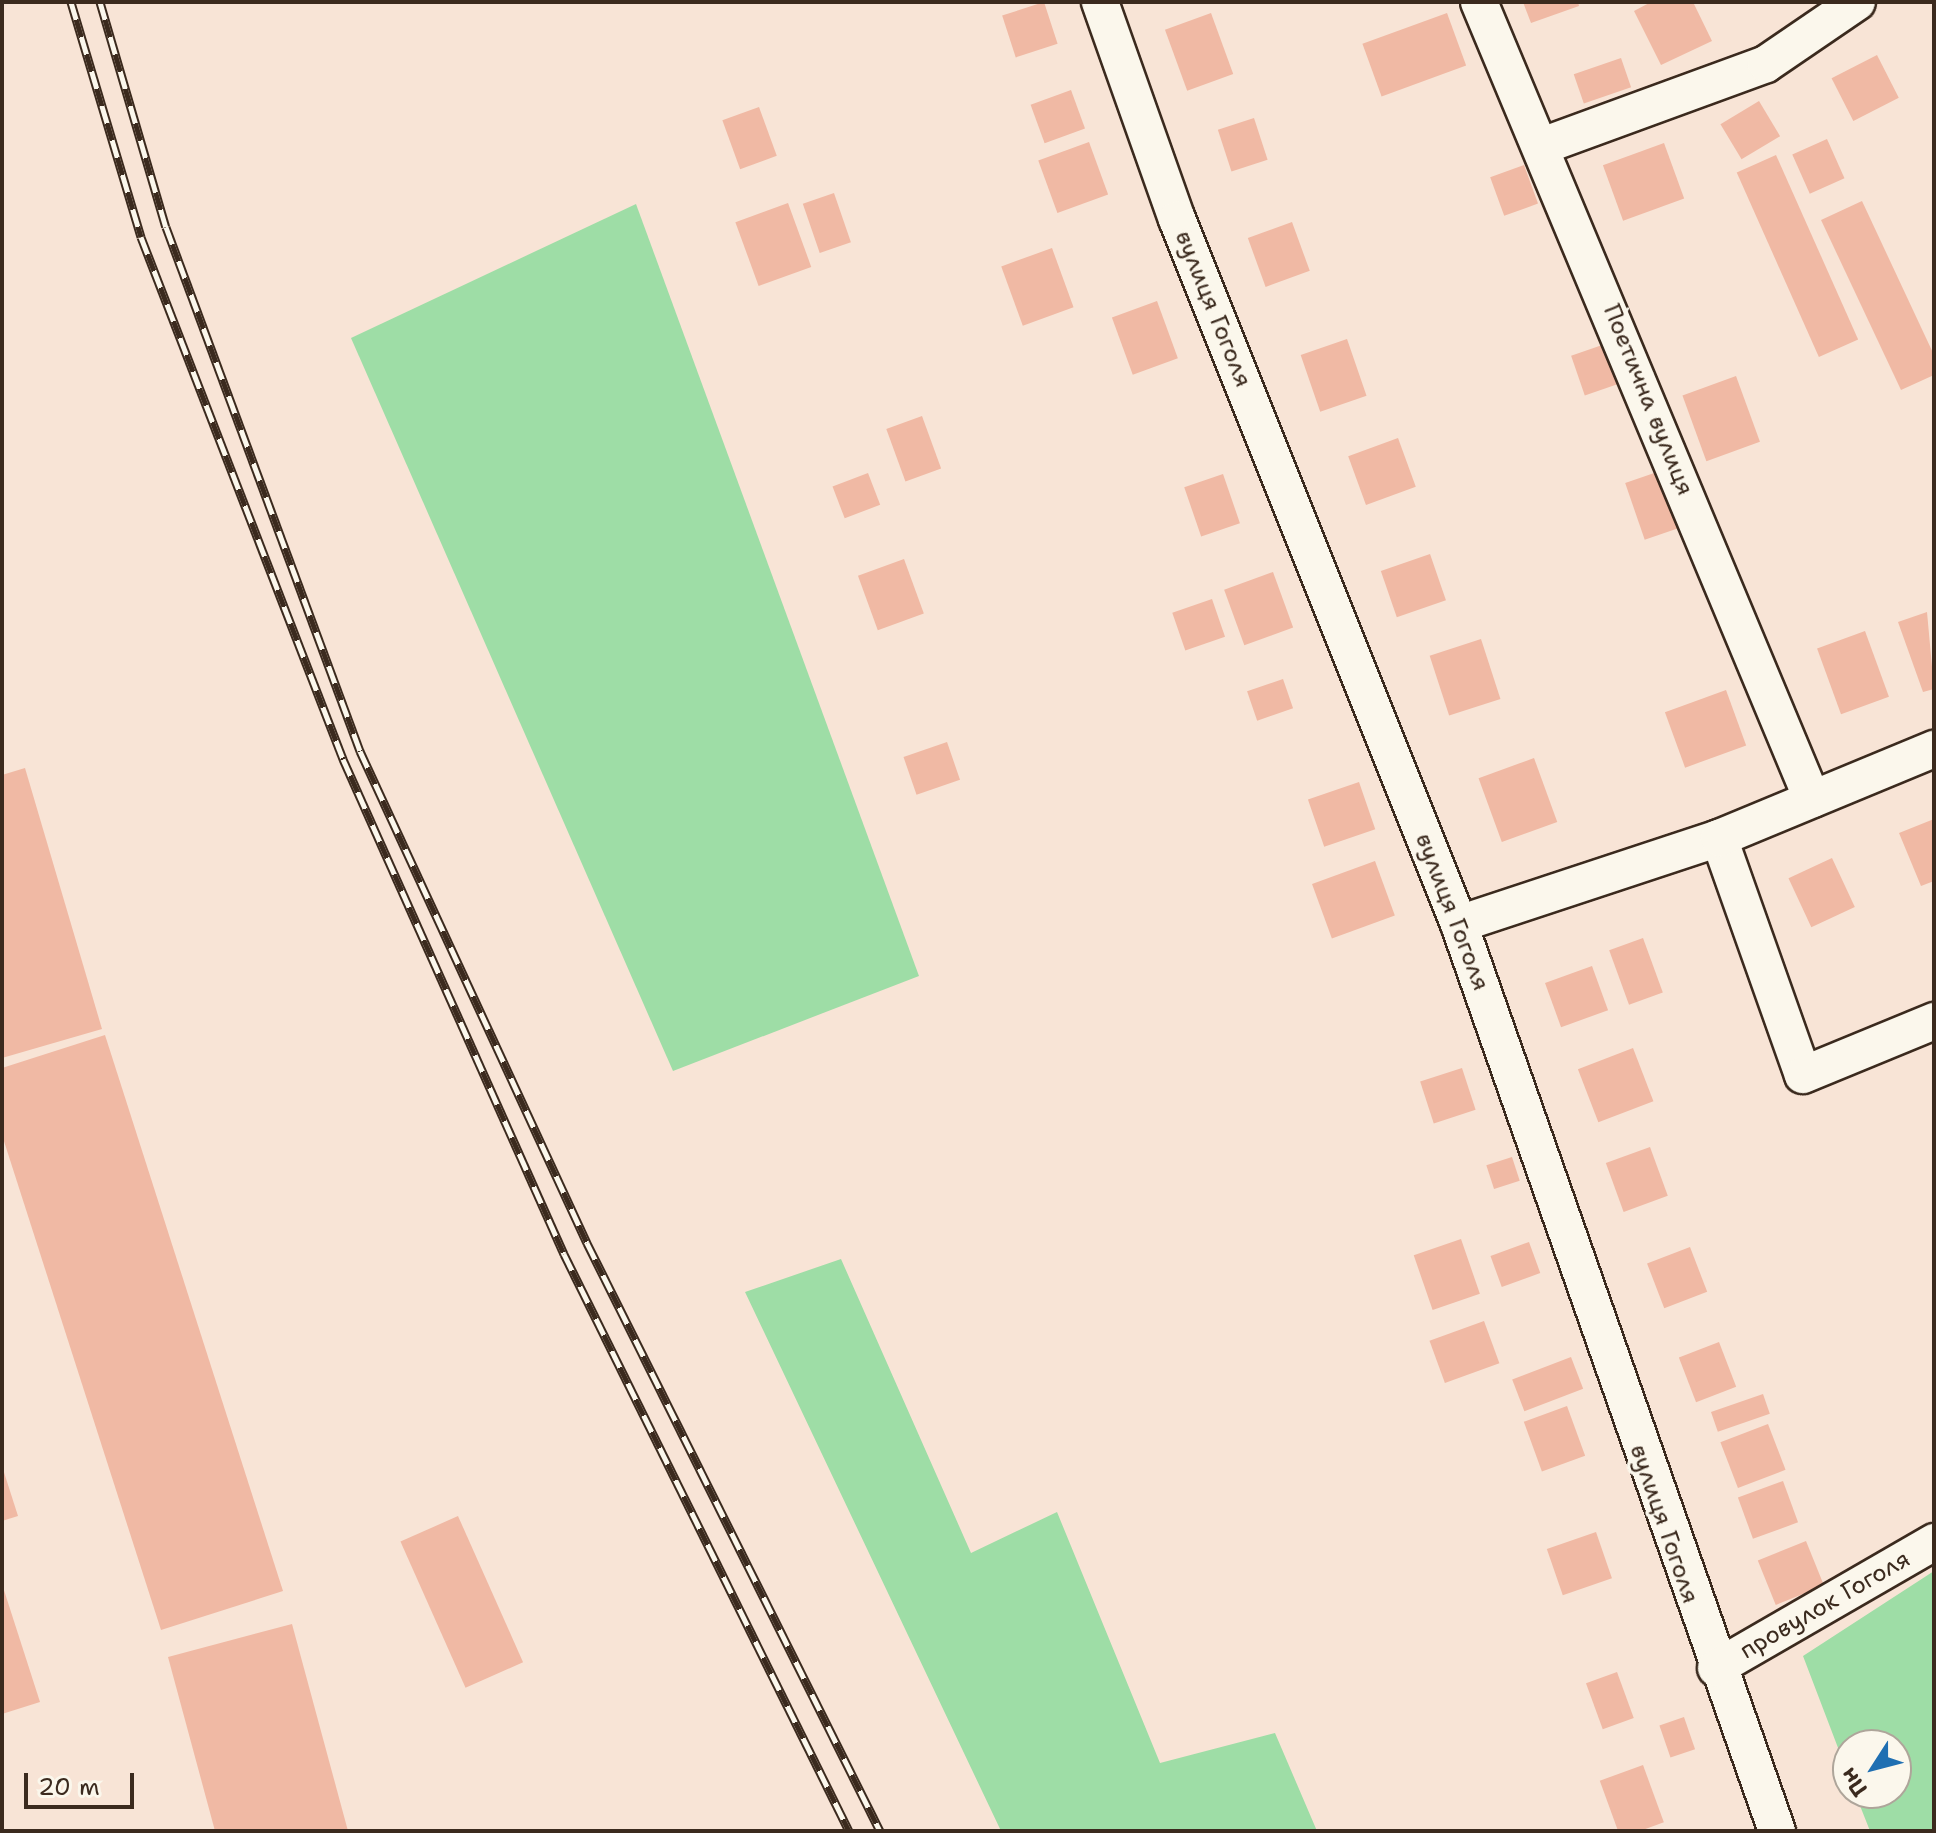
<!DOCTYPE html>
<meta charset="utf-8">
<style>
body{margin:0}
#map{position:relative;width:1936px;height:1833px;overflow:hidden;background:#f8e4d6;font-family:"Shantell Sans",sans-serif}
div>[style]{position:absolute}
.green>*{inset:0;background:#9edda6}
.building>*{inset:0;background:#f0b9a4;transform-origin:0 0}
.roads{filter:drop-shadow(2px 0 #3b2a1e) drop-shadow(-2px 0 #3b2a1e) drop-shadow(0 2px #3b2a1e) drop-shadow(0 -2px #3b2a1e)}
.minor>*{height:36px;margin:-18px;padding:0 18px;transform-origin:18px;border-radius:18px;background:#fbf7ec}
.rail>*{height:9px;margin-top:-4.5px;transform-origin:0;background:repeating-linear-gradient(90deg,#fbf7ec 0 18px,#3b2a1e 0 36px);box-sizing:border-box;border-block:2px solid #3b2a1e}
span{translate:-50% -50%;white-space:nowrap;text-align:center;line-height:1.15;-webkit-text-stroke:7px #fbf7ec;paint-order:stroke}
.street-label{font-size:24px;color:#3b2a1e}
.frame{position:absolute;inset:0;border:4px solid #3b2a1e;pointer-events:none}
.north{position:absolute;left:1832px;top:1729px;width:80px;height:80px;box-sizing:border-box;background:#fbf7ec;border:2px solid #aea59a;border-radius:50%;rotate:234deg;font-size:22px;font-weight:700;line-height:32px;text-align:center;color:#3b2a1e}
.north::after{content:'';display:block;margin:auto;width:28px;height:36px;background:#1f6fb2;clip-path:polygon(50% 0,100% 100%,50% 72%,0 100%)}
.scale{position:absolute;left:24px;top:1773px;width:110px;height:36px;box-sizing:border-box;border:4px solid #3b2a1e;border-top:0;padding-left:10px;font-size:24px;line-height:28px;white-space:nowrap;color:#3b2a1e;-webkit-text-stroke:6px #fbf7ec;paint-order:stroke}
</style>
<div id="map">
<div class="green">
<div style="clip-path:polygon(636px 204px,919px 976px,673px 1071px,351px 338px)"></div>
<div style="clip-path:polygon(841px 1259px,971px 1553px,1057px 1512px,1160px 1763px,1275px 1733px,1317px 1831px,1001px 1831px,745px 1292px)"></div>
<div style="clip-path:polygon(1934px 1571px,1934px 1831px,1870px 1831px,1855px 1793px,1896px 1793px,1896px 1745px,1848px 1745px,1848px 1774px,1803px 1656px)"></div>
</div>
<div class="building">
<div style="left:1044px;top:2px;width:44px;height:44px;rotate:72deg"></div>
<div style="clip-path:polygon(1523px 2px,1578px 2px,1579px 6px,1531px 23px)"></div>
<div style="clip-path:polygon(1651px 2px,1693px 2px,1712px 41px,1661px 65px,1634px 11px)"></div>
<div style="left:1211px;top:13px;width:65px;height:49px;rotate:70deg"></div>
<div style="left:1447px;top:13px;width:56px;height:90px;rotate:70deg"></div>
<div style="left:1877px;top:55px;width:48px;height:51px;rotate:63deg"></div>
<div style="left:1621px;top:58px;width:31px;height:50px;rotate:71deg"></div>
<div style="left:1071px;top:90px;width:41px;height:43px;rotate:70deg"></div>
<div style="left:1759px;top:101px;width:41px;height:45px;rotate:59deg"></div>
<div style="left:759px;top:107px;width:52px;height:39px;rotate:70deg"></div>
<div style="left:1254px;top:118px;width:44px;height:38px;rotate:72deg"></div>
<div style="left:1827px;top:139px;width:43px;height:38px;rotate:66deg"></div>
<div style="left:1089px;top:142px;width:56px;height:54px;rotate:70deg"></div>
<div style="left:1664px;top:143px;width:59px;height:65px;rotate:70deg"></div>
<div style="left:1776px;top:155px;width:202px;height:43px;rotate:66deg"></div>
<div style="left:1524px;top:165px;width:41px;height:36px;rotate:70deg"></div>
<div style="left:834px;top:193px;width:52px;height:33px;rotate:71deg"></div>
<div style="clip-path:polygon(1862px 201px,1934px 355px,1934px 375px,1901px 390px,1821px 220px)"></div>
<div style="left:788px;top:203px;width:68px;height:56px;rotate:70deg"></div>
<div style="left:1292px;top:222px;width:52px;height:47px;rotate:70deg"></div>
<div style="left:1052px;top:248px;width:63px;height:54px;rotate:70deg"></div>
<div style="left:1157px;top:301px;width:61px;height:48px;rotate:70deg"></div>
<div style="left:1347px;top:339px;width:60px;height:49px;rotate:71deg"></div>
<div style="left:1608px;top:343px;width:42px;height:39px;rotate:71deg"></div>
<div style="left:1736px;top:376px;width:70px;height:57px;rotate:70deg"></div>
<div style="left:922px;top:416px;width:56px;height:38px;rotate:70deg"></div>
<div style="left:1398px;top:438px;width:52px;height:53px;rotate:70deg"></div>
<div style="left:1663px;top:470px;width:60px;height:40px;rotate:71deg"></div>
<div style="left:868px;top:473px;width:34px;height:38px;rotate:69deg"></div>
<div style="left:1223px;top:474px;width:52px;height:41px;rotate:71deg"></div>
<div style="left:1430px;top:554px;width:49px;height:52px;rotate:71deg"></div>
<div style="left:904px;top:559px;width:58px;height:49px;rotate:70deg"></div>
<div style="left:1273px;top:572px;width:59px;height:52px;rotate:70deg"></div>
<div style="left:1212px;top:599px;width:40px;height:42px;rotate:71deg"></div>
<div style="clip-path:polygon(1927px 612px,1934px 689px,1923px 692px,1898px 622px)"></div>
<div style="left:1865px;top:631px;width:70px;height:51px;rotate:70deg"></div>
<div style="left:1481px;top:639px;width:63px;height:54px;rotate:72deg"></div>
<div style="left:1283px;top:679px;width:31px;height:38px;rotate:71deg"></div>
<div style="left:1726px;top:690px;width:59px;height:65px;rotate:70deg"></div>
<div style="left:947px;top:742px;width:40px;height:46px;rotate:71deg"></div>
<div style="left:1534px;top:758px;width:68px;height:59px;rotate:70deg"></div>
<div style="clip-path:polygon(25px 768px,102px 1029px,2px 1058px,2px 775px)"></div>
<div style="left:1359px;top:782px;width:50px;height:54px;rotate:71deg"></div>
<div style="clip-path:polygon(1934px 819px,1934px 881px,1921px 886px,1899px 833px)"></div>
<div style="left:1832px;top:858px;width:54px;height:48px;rotate:65deg"></div>
<div style="left:1375px;top:861px;width:58px;height:67px;rotate:70deg"></div>
<div style="left:1643px;top:938px;width:58px;height:36px;rotate:70deg"></div>
<div style="left:1592px;top:966px;width:47px;height:50px;rotate:70deg"></div>
<div style="clip-path:polygon(105px 1035px,283px 1591px,161px 1630px,2px 1135px,2px 1068px)"></div>
<div style="left:1633px;top:1048px;width:57px;height:59px;rotate:69deg"></div>
<div style="left:1462px;top:1068px;width:44px;height:44px;rotate:72deg"></div>
<div style="left:1650px;top:1147px;width:52px;height:47px;rotate:70deg"></div>
<div style="left:1512px;top:1157px;width:25px;height:27px;rotate:72deg"></div>
<div style="left:1461px;top:1239px;width:58px;height:50px;rotate:71deg"></div>
<div style="left:1529px;top:1242px;width:33px;height:41px;rotate:70deg"></div>
<div style="left:1690px;top:1247px;width:48px;height:46px;rotate:69deg"></div>
<div style="left:1484px;top:1321px;width:45px;height:58px;rotate:70deg"></div>
<div style="left:1719px;top:1342px;width:48px;height:43px;rotate:69deg"></div>
<div style="left:1571px;top:1357px;width:34px;height:63px;rotate:69deg"></div>
<div style="left:1763px;top:1394px;width:21px;height:55px;rotate:71deg"></div>
<div style="left:1567px;top:1406px;width:53px;height:46px;rotate:70deg"></div>
<div style="left:1768px;top:1424px;width:49px;height:51px;rotate:69deg"></div>
<div style="clip-path:polygon(2px 1466px,18px 1516px,2px 1521px)"></div>
<div style="left:1783px;top:1481px;width:44px;height:48px;rotate:70deg"></div>
<div style="left:458px;top:1516px;width:160px;height:63px;rotate:66deg"></div>
<div style="left:1596px;top:1532px;width:49px;height:52px;rotate:71deg"></div>
<div style="left:1806px;top:1541px;width:48px;height:52px;rotate:68deg"></div>
<div style="clip-path:polygon(2px 1584px,40px 1702px,2px 1714px)"></div>
<div style="clip-path:polygon(292px 1624px,348px 1831px,215px 1831px,168px 1657px)"></div>
<div style="left:1617px;top:1672px;width:49px;height:33px;rotate:70deg"></div>
<div style="left:1684px;top:1717px;width:34px;height:26px;rotate:71deg"></div>
<div style="left:1643px;top:1765px;width:61px;height:46px;rotate:70deg"></div>
</div>
<div class="roads">
<div class="minor">
<div style="left:1100px;top:2px;width:230px;rotate:70.5deg"></div>
<div style="left:1177px;top:219px;width:759px;rotate:68.2deg"></div>
<div style="left:1459px;top:924px;width:961px;rotate:70.68deg"></div>
<div style="left:1479px;top:2px;width:864px;rotate:67.32deg"></div>
<div style="left:1545px;top:145px;width:235px;rotate:-20.1deg"></div>
<div style="left:1766px;top:64px;width:110px;rotate:-34.3deg"></div>
<div style="left:1719px;top:838px;width:251px;rotate:70.5deg"></div>
<div style="left:1803px;top:1075px;width:142px;rotate:-22.4deg"></div>
<div style="left:1459px;top:924px;width:274px;rotate:-18.3deg"></div>
<div style="left:1719px;top:838px;width:233px;rotate:-22.5deg"></div>
<div style="left:1716px;top:1668px;width:252px;rotate:-30deg"></div>
</div>
</div>
<div class="rail">
<div style="left:71px;top:2px;width:245px;rotate:73.4deg"></div>
<div style="left:141px;top:237px;width:560px;rotate:68.84deg"></div>
<div style="left:343px;top:759px;width:542px;rotate:65.94deg"></div>
<div style="left:564px;top:1254px;width:644px;rotate:63.71deg"></div>
<div style="left:100px;top:2px;width:234px;rotate:73.7deg"></div>
<div style="left:166px;top:227px;width:559px;rotate:69.68deg"></div>
<div style="left:360px;top:751px;width:542px;rotate:65.23deg"></div>
<div style="left:587px;top:1243px;width:657px;rotate:63.51deg"></div>
</div>
<div class="street-label">
<span style="left:1213px;top:309px;rotate:68deg">вулиця Гоголя</span>
<span style="left:1648px;top:400px;rotate:68deg">Поетична вулиця</span>
<span style="left:1452px;top:912px;rotate:69deg">вулиця Гоголя</span>
<span style="left:1664px;top:1524px;rotate:71deg">вулиця Гоголя</span>
<span style="left:1825px;top:1605px;rotate:-30deg">провулок Гоголя</span>
</div>
<div class="frame"></div>
<div class="north">Пн</div>
<div class="scale">20 m</div>
</div>
